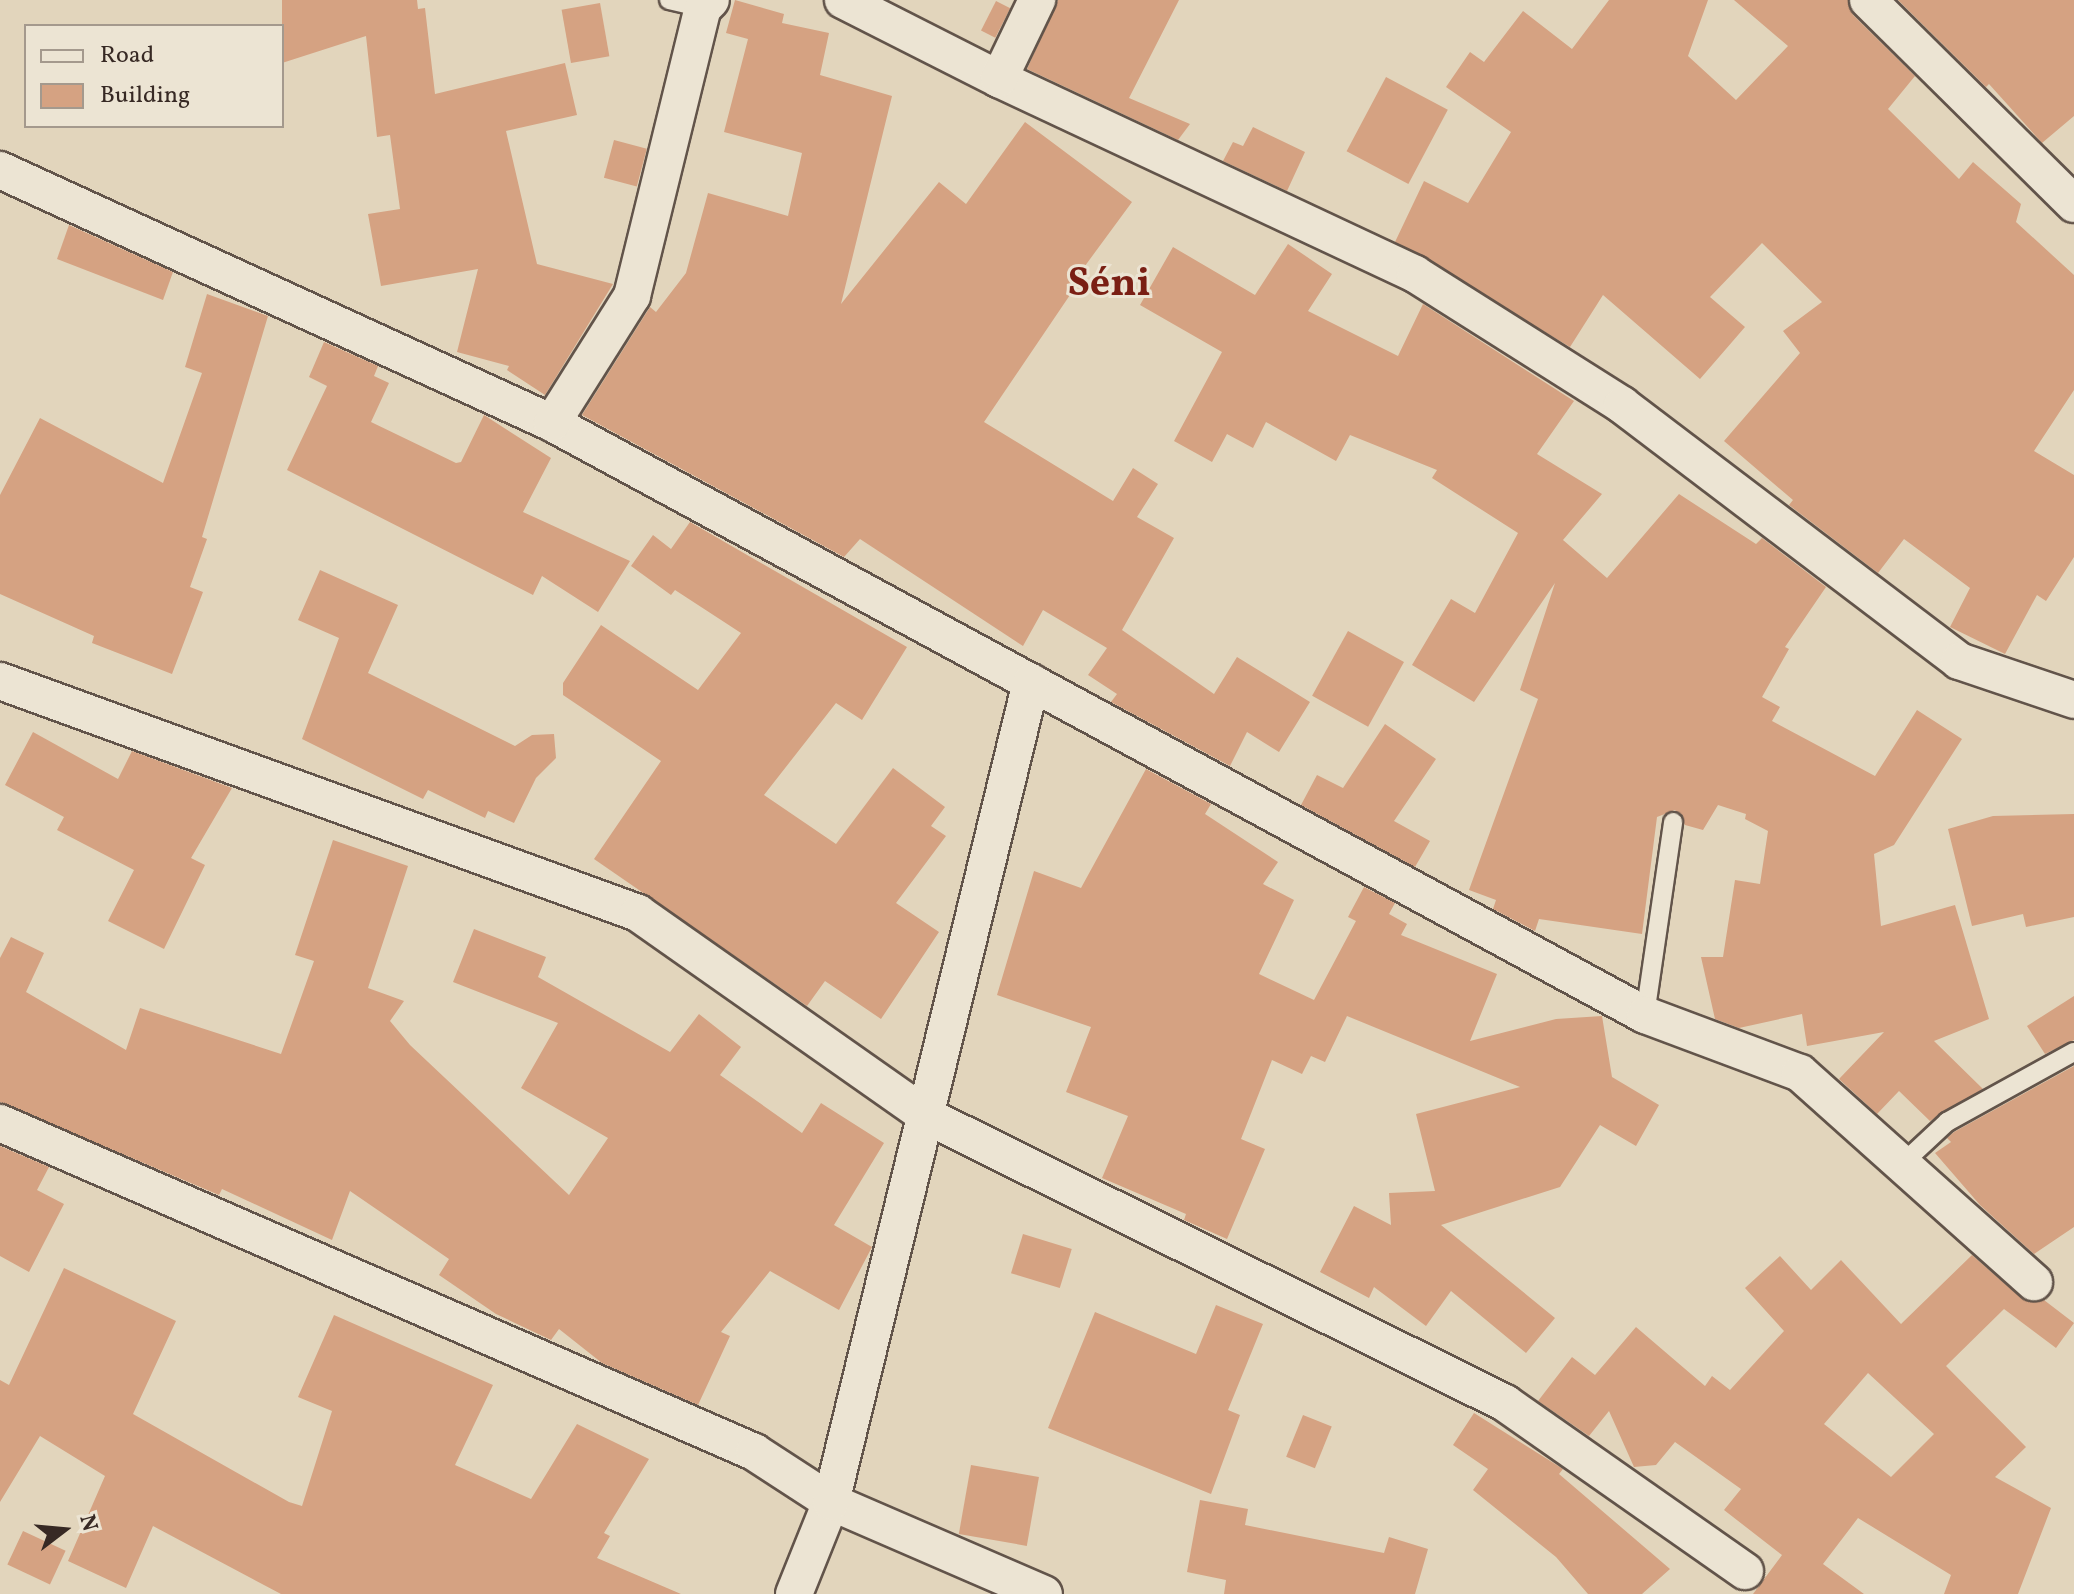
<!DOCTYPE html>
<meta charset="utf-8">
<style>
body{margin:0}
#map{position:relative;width:2074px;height:1594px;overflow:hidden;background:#e2d5bc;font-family:Vollkorn,serif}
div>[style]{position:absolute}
.building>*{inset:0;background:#d5a282;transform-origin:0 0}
.roads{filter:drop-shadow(2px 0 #62544a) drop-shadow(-2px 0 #62544a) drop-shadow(0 2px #62544a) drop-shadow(0 -2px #62544a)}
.lane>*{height:18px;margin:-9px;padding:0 9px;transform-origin:9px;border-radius:9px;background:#ece4d3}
.street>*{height:36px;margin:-18px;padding:0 18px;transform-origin:18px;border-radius:18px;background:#ece4d3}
span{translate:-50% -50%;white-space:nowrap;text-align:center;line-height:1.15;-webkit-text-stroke:6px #ece4d3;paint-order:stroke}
.district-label{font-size:40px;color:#7a1f14;font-weight:700}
.legend{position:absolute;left:24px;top:24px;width:260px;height:104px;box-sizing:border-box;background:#ece4d3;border:2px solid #a4998d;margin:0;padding:10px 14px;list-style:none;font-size:24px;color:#372924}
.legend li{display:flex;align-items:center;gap:16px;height:40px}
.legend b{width:40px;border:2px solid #a4998d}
.north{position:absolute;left:24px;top:1490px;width:80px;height:80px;-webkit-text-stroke:6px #ece4d3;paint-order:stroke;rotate:74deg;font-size:22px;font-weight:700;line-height:32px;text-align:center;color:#372924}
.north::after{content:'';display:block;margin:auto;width:28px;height:36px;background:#372924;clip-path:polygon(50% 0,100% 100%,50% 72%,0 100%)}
</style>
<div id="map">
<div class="building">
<div style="clip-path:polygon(282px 0,417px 0,418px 9px,425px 8px,435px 94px,565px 63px,577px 115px,506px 131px,537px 264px,613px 284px,545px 395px,507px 370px,509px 366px,457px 352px,478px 269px,381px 286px,368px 214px,400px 209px,390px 135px,377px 137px,366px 36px,282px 63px)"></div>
<div style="clip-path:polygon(735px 0,784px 14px,782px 23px,829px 33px,820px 75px,892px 96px,841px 304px,939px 182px,966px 204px,1025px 122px,1132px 202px,1068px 289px,1072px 292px,984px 422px,1113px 501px,1133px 468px,1158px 484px,1137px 517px,1174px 538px,1122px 630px,1214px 694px,1237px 657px,1310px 702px,1279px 752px,1247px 732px,1230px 766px,1111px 702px,1117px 694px,1088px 675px,1107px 648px,1043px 610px,1023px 646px,860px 539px,844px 557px,582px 415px,650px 307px,656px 312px,686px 273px,708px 193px,788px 216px,802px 153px,724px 132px,748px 39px,726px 33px)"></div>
<div style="clip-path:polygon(1058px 0,1179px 0,1129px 98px,1190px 124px,1178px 140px,1027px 69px)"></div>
<div style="clip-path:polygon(1609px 0,1708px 0,1688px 56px,1736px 100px,1788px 46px,1734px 0,1848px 0,1853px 15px,1915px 76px,1888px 109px,1959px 179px,1973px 162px,2021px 204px,2016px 222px,2074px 275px,2074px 390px,2034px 451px,2074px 475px,2074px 557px,2046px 601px,2037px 595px,2005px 654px,1950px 627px,1970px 588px,1904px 539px,1878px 573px,1789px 505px,1793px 500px,1724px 441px,1800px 353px,1783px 331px,1822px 302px,1762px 243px,1710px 297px,1745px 327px,1700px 379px,1603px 295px,1570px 347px,1395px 242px,1424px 181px,1468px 203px,1511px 132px,1446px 87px,1470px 52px,1484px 62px,1523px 11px,1572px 49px)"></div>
<div style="clip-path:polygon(1898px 0,2074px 0,2074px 116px,2042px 143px,1989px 84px,1986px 87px)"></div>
<div style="left:996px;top:1px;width:16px;height:33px;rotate:27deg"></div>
<div style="left:600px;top:3px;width:54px;height:39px;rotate:80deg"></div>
<div style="left:1386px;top:77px;width:70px;height:84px;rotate:28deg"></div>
<div style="clip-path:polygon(1253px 127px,1305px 152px,1287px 191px,1223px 161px,1233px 142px,1243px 146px)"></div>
<div style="left:614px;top:140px;width:34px;height:39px;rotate:15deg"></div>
<div style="clip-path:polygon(69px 225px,173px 272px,163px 300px,57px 259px)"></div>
<div style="clip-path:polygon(1288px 244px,1332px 274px,1308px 311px,1398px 356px,1423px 304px,1574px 401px,1537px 454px,1602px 494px,1563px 540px,1607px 578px,1679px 494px,1756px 544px,1762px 538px,1826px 587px,1785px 647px,1789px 649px,1762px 697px,1780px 707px,1772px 721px,1875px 776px,1917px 710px,1962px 739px,1894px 845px,1874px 854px,1881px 926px,1955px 905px,1989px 1019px,1934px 1041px,1983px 1089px,1930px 1121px,1899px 1091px,1877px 1114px,1839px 1079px,1884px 1032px,1807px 1046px,1802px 1014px,1739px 1028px,1715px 1019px,1701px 957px,1723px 957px,1735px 880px,1760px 884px,1768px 831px,1745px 819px,1746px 814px,1718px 805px,1703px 830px,1685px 825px,1675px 810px,1657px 817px,1642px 934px,1539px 919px,1535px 931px,1493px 909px,1496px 900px,1469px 890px,1538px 699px,1520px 690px,1555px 583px,1474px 702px,1412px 665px,1451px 599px,1475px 613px,1518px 533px,1432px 478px,1437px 470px,1350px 435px,1336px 461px,1266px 422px,1253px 448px,1227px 434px,1212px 462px,1174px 441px,1222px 352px,1140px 305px,1173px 247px,1255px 295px)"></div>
<div style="clip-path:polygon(207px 294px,268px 316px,202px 537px,207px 539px,190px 587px,203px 592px,172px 674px,92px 643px,94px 636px,0 594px,0 495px,40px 418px,163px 483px,202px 373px,185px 367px)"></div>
<div style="clip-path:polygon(324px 342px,378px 366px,374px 376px,389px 383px,371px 422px,456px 463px,461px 462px,484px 415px,551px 458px,523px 512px,630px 561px,598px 612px,542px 576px,533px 595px,287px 470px,327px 386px,309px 377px)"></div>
<div style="clip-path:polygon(690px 522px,907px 647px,862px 720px,836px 703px,764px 795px,836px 844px,893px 768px,945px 807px,931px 826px,946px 836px,896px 903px,939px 932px,881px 1019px,825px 981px,807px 1006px,594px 859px,661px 761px,563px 695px,563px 683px,601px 625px,698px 690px,741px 633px,675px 590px,671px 595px,631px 566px,653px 535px,671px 549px)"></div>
<div style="clip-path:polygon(320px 570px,398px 605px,368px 673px,515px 746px,532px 735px,554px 734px,556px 758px,536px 778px,514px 823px,488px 811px,485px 818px,428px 790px,423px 799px,302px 739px,339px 638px,298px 620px)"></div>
<div style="left:1348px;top:631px;width:64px;height:74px;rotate:29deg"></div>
<div style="clip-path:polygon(1385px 724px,1436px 759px,1394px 821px,1430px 841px,1415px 867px,1301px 805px,1317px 775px,1343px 788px)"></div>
<div style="clip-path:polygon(33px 732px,118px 779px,132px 751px,232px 788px,191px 858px,205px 865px,164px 949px,108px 921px,134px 870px,57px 830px,64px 817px,5px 785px)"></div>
<div style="clip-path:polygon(1146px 769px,1211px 804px,1205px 814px,1278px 862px,1263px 884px,1294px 900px,1259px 974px,1314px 1000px,1356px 921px,1348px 917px,1364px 887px,1395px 903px,1389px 914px,1407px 924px,1401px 935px,1497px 974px,1470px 1041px,1556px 1019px,1602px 1016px,1612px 1077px,1659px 1105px,1636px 1146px,1600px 1125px,1560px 1187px,1441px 1225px,1555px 1318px,1526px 1353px,1451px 1291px,1426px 1326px,1374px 1287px,1369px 1298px,1320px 1272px,1354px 1206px,1391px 1225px,1389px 1193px,1435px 1191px,1416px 1114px,1520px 1087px,1347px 1016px,1325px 1062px,1311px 1056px,1302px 1074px,1272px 1060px,1241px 1139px,1265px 1149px,1227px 1239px,1184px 1220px,1186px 1214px,1102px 1178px,1128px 1116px,1066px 1092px,1091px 1027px,997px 995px,1034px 871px,1081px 888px)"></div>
<div style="clip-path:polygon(2074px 814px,2074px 917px,2026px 927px,2023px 914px,1972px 926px,1948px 829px,1993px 816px)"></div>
<div style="clip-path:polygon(333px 840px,408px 866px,368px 988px,404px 1001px,390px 1021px,410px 1045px,569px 1195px,608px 1138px,521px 1088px,558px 1023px,453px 982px,474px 929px,546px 957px,538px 977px,670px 1052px,699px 1014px,741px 1047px,720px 1075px,802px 1133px,821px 1103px,884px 1143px,834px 1225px,872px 1247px,839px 1310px,770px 1271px,721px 1332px,730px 1336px,698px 1405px,602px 1363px,559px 1329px,551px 1340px,496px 1314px,439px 1275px,449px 1259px,350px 1191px,332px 1240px,222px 1189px,219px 1195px,0 1102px,0 958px,11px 937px,44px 953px,26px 992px,126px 1050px,140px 1008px,281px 1054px,314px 961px,295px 955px)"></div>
<div style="clip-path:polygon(2074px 996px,2074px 1040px,2045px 1054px,2027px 1026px)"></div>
<div style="clip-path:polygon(2074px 1066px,2074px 1227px,2034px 1254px,1980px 1205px,1935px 1153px,1951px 1142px,1947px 1138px,1954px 1132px)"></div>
<div style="clip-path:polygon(0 1146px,49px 1167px,37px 1190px,64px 1204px,29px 1272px,0 1256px)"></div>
<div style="left:1023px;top:1234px;width:51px;height:41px;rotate:17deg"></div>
<div style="clip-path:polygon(evenodd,1972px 1255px,2021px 1298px,2044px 1300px,2074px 1323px,2056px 1348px,2004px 1309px,1946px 1366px,2026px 1447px,1995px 1477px,2051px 1508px,2018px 1594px,1944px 1594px,1951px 1575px,1858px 1518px,1823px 1564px,1864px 1594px,1753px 1594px,1782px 1555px,1724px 1510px,1741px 1489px,1675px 1442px,1656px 1465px,1634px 1467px,1609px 1411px,1589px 1436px,1538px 1401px,1572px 1357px,1595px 1375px,1636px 1327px,1705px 1386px,1712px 1376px,1730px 1390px,1784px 1331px,1745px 1288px,1780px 1256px,1811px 1290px,1841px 1260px,1901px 1324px,1972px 1255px,1868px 1373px,1934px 1434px,1891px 1477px,1824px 1424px,1868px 1373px)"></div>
<div style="clip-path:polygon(64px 1268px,176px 1321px,133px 1414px,289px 1502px,302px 1506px,332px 1411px,298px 1397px,334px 1315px,493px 1385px,455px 1465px,531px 1499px,577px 1424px,649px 1459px,604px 1533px,610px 1536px,597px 1558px,681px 1594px,281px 1594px,153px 1526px,126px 1588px,68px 1561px,105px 1476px,40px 1436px,0 1502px,0 1380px,9px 1385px)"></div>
<div style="clip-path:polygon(1216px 1305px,1263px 1324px,1228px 1410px,1240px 1415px,1211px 1494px,1048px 1428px,1095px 1312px,1196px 1354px)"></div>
<div style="clip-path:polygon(1474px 1413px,1563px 1469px,1559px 1474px,1670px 1569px,1642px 1594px,1588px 1594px,1556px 1557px,1473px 1490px,1488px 1469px,1453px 1445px)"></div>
<div style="left:1303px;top:1415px;width:31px;height:45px;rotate:22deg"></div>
<div style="left:971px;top:1465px;width:69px;height:70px;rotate:10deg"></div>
<div style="clip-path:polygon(1200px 1500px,1248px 1509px,1245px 1525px,1384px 1553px,1389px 1537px,1428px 1549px,1415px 1594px,1224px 1594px,1226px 1580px,1187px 1572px)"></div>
<div style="left:23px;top:1531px;width:47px;height:37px;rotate:25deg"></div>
</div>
<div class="roads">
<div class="lane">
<div style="left:669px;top:0;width:35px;rotate:13deg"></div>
<div style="left:1645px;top:1015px;width:195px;rotate:-81.7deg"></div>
<div style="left:1902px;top:1164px;width:62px;rotate:-43deg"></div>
<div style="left:1947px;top:1122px;width:145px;rotate:-28.9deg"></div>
</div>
<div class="street">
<div style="left:843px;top:0;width:175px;rotate:26.9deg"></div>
<div style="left:999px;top:79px;width:459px;rotate:25.1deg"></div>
<div style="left:1415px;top:274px;width:245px;rotate:32.3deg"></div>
<div style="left:1622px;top:405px;width:423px;rotate:37.2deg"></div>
<div style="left:1959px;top:661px;width:121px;rotate:18.7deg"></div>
<div style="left:1868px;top:0;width:290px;rotate:44.7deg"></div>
<div style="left:999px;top:79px;width:88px;rotate:-64.3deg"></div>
<div style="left:0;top:170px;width:607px;rotate:24.62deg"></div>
<div style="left:552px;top:423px;width:1243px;rotate:28.44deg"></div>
<div style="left:1645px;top:1015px;width:165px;rotate:20.5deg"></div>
<div style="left:1800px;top:1073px;width:314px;rotate:41.8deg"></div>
<div style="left:552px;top:423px;width:150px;rotate:-57.8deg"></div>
<div style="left:632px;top:296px;width:297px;rotate:-76.2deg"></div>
<div style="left:703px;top:8px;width:11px;rotate:-45deg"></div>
<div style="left:0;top:681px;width:679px;rotate:19.98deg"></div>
<div style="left:638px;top:913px;width:351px;rotate:35.1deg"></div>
<div style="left:925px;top:1115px;width:648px;rotate:26.41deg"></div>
<div style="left:1505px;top:1403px;width:293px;rotate:35deg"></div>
<div style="left:0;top:1123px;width:823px;rotate:23.57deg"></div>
<div style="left:754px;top:1452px;width:92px;rotate:33deg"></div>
<div style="left:831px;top:1502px;width:232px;rotate:23.4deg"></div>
<div style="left:794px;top:1594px;width:99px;rotate:-68.1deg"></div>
<div style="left:831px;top:1502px;width:844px;rotate:-76.29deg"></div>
</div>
</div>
<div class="district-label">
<span style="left:1109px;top:285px">Séni</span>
</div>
<ul class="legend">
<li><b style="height:10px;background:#ece4d3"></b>Road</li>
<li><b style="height:22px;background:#d5a282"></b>Building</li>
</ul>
<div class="north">N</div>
</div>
